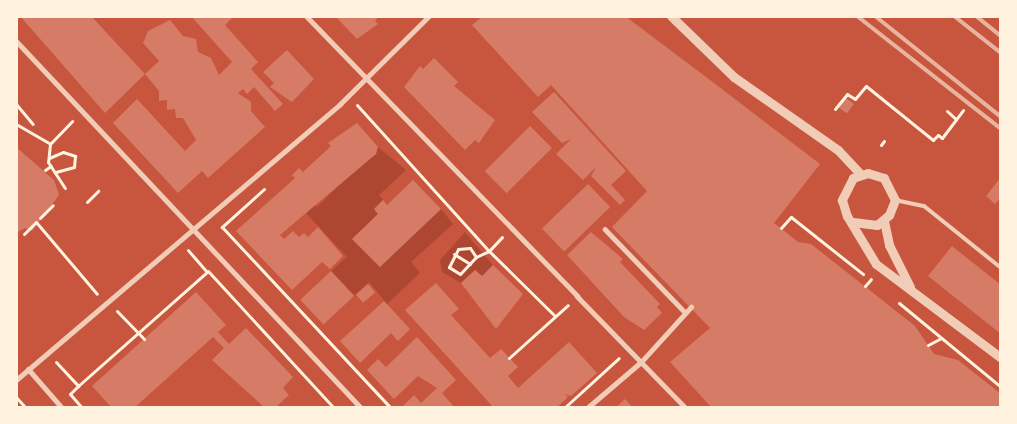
<!DOCTYPE html>
<style>
body{margin:0}
#map{position:relative;width:1017px;height:424px;overflow:hidden;background:#c8553d;font-family:"IBM Plex Sans",sans-serif}
div>[style]{position:absolute}
.green>*{inset:0;background:#ae4732}
.building>*{inset:0;background:#d67c66;transform-origin:0 0}
.path>*{height:3px;margin:-1.5px;padding:0 1.5px;transform-origin:1.5px;border-radius:1.5px;background:#fff3e0}
.service>*{height:4px;margin:-2px;padding:0 2px;transform-origin:2px;border-radius:2px;background:#f1ccb7}
.pedestrian>*{height:4.5px;margin:-2.25px;padding:0 2.25px;transform-origin:2.25px;border-radius:2.25px;background:#f1ccb7}
.minor>*{height:5px;margin:-2.5px;padding:0 2.5px;transform-origin:2.5px;border-radius:2.5px;background:#f1ccb7}
.tertiary>*{height:9px;margin:-4.5px;padding:0 4.5px;transform-origin:4.5px;border-radius:4.5px;background:#f1ccb7}
.rail>*{height:4px;margin:-2px;padding:0 2px;transform-origin:2px;border-radius:2px;background:#e9b49f}
span{translate:-50% -50%;white-space:nowrap;text-align:center;line-height:1.15;-webkit-text-stroke:5px #fff3e0;paint-order:stroke}
.frame{position:absolute;inset:0;border:18px solid #fff3e0;pointer-events:none}
</style>
<div id="map">
<div class="green">
<div style="clip-path:polygon(378px 147px,406px 170px,379px 195px,383px 200px,374px 209px,378px 214px,352px 239px,380px 267px,441px 209px,453px 224px,411px 262px,420px 273px,387px 304px,369px 282px,354px 296px,331px 271px,347px 257px,305px 212px,314px 205px,317px 207px)"></div>
<div style="clip-path:polygon(465px 232px,493px 265px,482px 276px,475px 270px,461px 283px,442px 272px,440px 260px)"></div>
</div>
<div class="building">
<div style="clip-path:polygon(20px 16px,91px 16px,145px 74px,159px 61px,143px 43px,148px 31px,170px 20px,183px 36px,196px 39px,198px 52px,211px 58px,219px 75px,232px 62px,191px 16px,234px 16px,225px 25px,258px 62px,251px 69px,283px 104px,275px 111px,254px 87px,247px 94px,243px 89px,238px 93px,251px 102px,251px 111px,265px 127px,208px 178px,202px 171px,178px 193px,113px 123px,137px 99px,185px 151px,196px 140px,183px 118px,176px 118px,175px 109px,167px 110px,167px 100px,159px 101px,159px 91px,145px 74px,105px 113px)"></div>
<div style="clip-path:polygon(335px 16px,379px 16px,375px 21px,378px 24px,357px 39px)"></div>
<div style="clip-path:polygon(483px 16px,625px 16px,714px 83px,820px 164px,774px 223px,798px 242px,811px 244px,915px 326px,934px 354px,958px 360px,1001px 394px,1001px 408px,712px 408px,670px 362px,710px 328px,612px 227px,647px 191px,551px 85px,538px 97px,472px 25px)"></div>
<div style="clip-path:polygon(287px 50px,314px 79px,292px 102px,270px 87px,274px 83px,263px 72px)"></div>
<div style="clip-path:polygon(434px 58px,458px 82px,454px 86px,495px 120px,479px 143px,475px 140px,465px 150px,404px 87px,420px 66px,423px 69px)"></div>
<div style="clip-path:polygon(554px 92px,626px 171px,611px 185px,625px 200px,620px 205px,591px 176px,596px 167px,583px 180px,556px 154px,571px 139px,562px 143px,532px 112px)"></div>
<div style="left:846px;top:98px;width:10px;height:12px;rotate:37deg"></div>
<div style="clip-path:polygon(357px 123px,378px 147px,376px 154px,280px 235px,284px 239px,293px 231px,299px 237px,304px 233px,308px 237px,318px 227px,343px 256px,330px 269px,322px 262px,292px 290px,236px 231px,295px 178px,292px 175px,299px 168px,303px 172px,331px 146px,328px 143px)"></div>
<div style="left:530px;top:126px;width:31px;height:64px;rotate:45deg"></div>
<div style="clip-path:polygon(16px 147px,54px 180px,59px 195px,32px 231px,25px 228px,16px 233px)"></div>
<div style="clip-path:polygon(1001px 177px,1001px 197px,995px 204px,986px 196px)"></div>
<div style="clip-path:polygon(413px 180px,441px 209px,380px 267px,352px 239px,378px 214px,374px 209px,383px 200px,387px 205px)"></div>
<div style="left:588px;top:184px;width:32px;height:64px;rotate:46deg"></div>
<div style="clip-path:polygon(591px 232px,623px 259px,620px 262px,660px 304px,657px 307px,662px 313px,644px 330px,624px 317px,567px 255px)"></div>
<div style="clip-path:polygon(952px 246px,1001px 285px,1001px 334px,928px 276px)"></div>
<div style="clip-path:polygon(493px 265px,523px 294px,496px 329px,461px 283px,475px 270px,482px 276px)"></div>
<div style="left:331px;top:271px;width:34px;height:42px;rotate:47deg"></div>
<div style="clip-path:polygon(436px 283px,459px 309px,451px 315px,490px 358px,501px 349px,518px 367px,508px 376px,518px 388px,569px 342px,597px 373px,571px 396px,565px 394px,568px 397px,556px 408px,494px 408px,405px 310px)"></div>
<div style="left:368px;top:284px;width:11px;height:16px;rotate:49deg"></div>
<div style="clip-path:polygon(196px 292px,226px 325px,218px 332px,229px 344px,246px 328px,293px 377px,283px 388px,289px 395px,275px 408px,265px 408px,212px 360px,224px 348px,213px 337px,134px 408px,112px 408px,92px 386px)"></div>
<div style="clip-path:polygon(384px 301px,410px 329px,398px 341px,391px 333px,360px 363px,340px 341px)"></div>
<div style="clip-path:polygon(417px 337px,456px 380px,442px 393px,455px 408px,401px 408px,414px 395px,421px 403px,437px 388px,418px 376px,394px 399px,367px 370px,378px 359px,386px 367px)"></div>
<div style="clip-path:polygon(625px 399px,633px 408px,615px 408px)"></div>
</div>
<div class="path">
<div style="left:16px;top:104px;width:26px;rotate:50deg"></div>
<div style="left:357px;top:105px;width:197px;rotate:47.9deg"></div>
<div style="left:489px;top:251px;width:19px;rotate:-47deg"></div>
<div style="left:835px;top:109px;width:19px;rotate:-51deg"></div>
<div style="left:847px;top:94px;width:9px;rotate:32deg"></div>
<div style="left:855px;top:99px;width:17px;rotate:-50deg"></div>
<div style="left:866px;top:86px;width:86px;rotate:38.9deg"></div>
<div style="left:933px;top:140px;width:7px;rotate:-45deg"></div>
<div style="left:938px;top:135px;width:5px;rotate:37deg"></div>
<div style="left:942px;top:138px;width:35px;rotate:-53deg"></div>
<div style="left:947px;top:111px;width:12px;rotate:42deg"></div>
<div style="left:16px;top:124px;width:39px;rotate:30deg"></div>
<div style="left:50px;top:144px;width:18px;rotate:96deg"></div>
<div style="left:48px;top:162px;width:31px;rotate:57deg"></div>
<div style="left:50px;top:144px;width:32px;rotate:-46deg"></div>
<div style="left:881px;top:145px;width:5px;rotate:-53deg"></div>
<div style="left:49px;top:158px;width:15px;rotate:-23deg"></div>
<div style="left:63px;top:152px;width:13px;rotate:18deg"></div>
<div style="left:75px;top:156px;width:11px;rotate:95deg"></div>
<div style="left:74px;top:167px;width:20px;rotate:165deg"></div>
<div style="left:45px;top:170px;width:7px;rotate:-34deg"></div>
<div style="left:264px;top:189px;width:57px;rotate:137.9deg"></div>
<div style="left:222px;top:227px;width:248px;rotate:47deg"></div>
<div style="left:87px;top:202px;width:16px;rotate:-45deg"></div>
<div style="left:40px;top:218px;width:18px;rotate:-45deg"></div>
<div style="left:36px;top:222px;width:94px;rotate:49.7deg"></div>
<div style="left:781px;top:228px;width:15px;rotate:-48deg"></div>
<div style="left:791px;top:217px;width:92px;rotate:38.4deg"></div>
<div style="left:24px;top:234px;width:16px;rotate:-45deg"></div>
<div style="left:454px;top:254px;width:19px;rotate:32deg"></div>
<div style="left:476px;top:257px;width:23px;rotate:133deg"></div>
<div style="left:460px;top:274px;width:13px;rotate:-148deg"></div>
<div style="left:449px;top:267px;width:20px;rotate:-63deg"></div>
<div style="left:458px;top:249px;width:12px;rotate:-5deg"></div>
<div style="left:470px;top:248px;width:11px;rotate:56deg"></div>
<div style="left:476px;top:257px;width:14px;rotate:-25deg"></div>
<div style="left:489px;top:251px;width:93px;rotate:44.6deg"></div>
<div style="left:208px;top:271px;width:186px;rotate:47.4deg"></div>
<div style="left:865px;top:286px;width:9px;rotate:-49deg"></div>
<div style="left:899px;top:303px;width:132px;rotate:39.5deg"></div>
<div style="left:117px;top:311px;width:39px;rotate:46deg"></div>
<div style="left:928px;top:345px;width:15px;rotate:-28deg"></div>
<div style="left:509px;top:358px;width:79px;rotate:-41.9deg"></div>
<div style="left:56px;top:362px;width:33px;rotate:47deg"></div>
<div style="left:78px;top:386px;width:172px;rotate:-41.5deg"></div>
<div style="left:207px;top:272px;width:29px;rotate:-131deg"></div>
<div style="left:78px;top:386px;width:11px;rotate:135deg"></div>
<div style="left:70px;top:394px;width:18px;rotate:49deg"></div>
<div style="left:16px;top:397px;width:15px;rotate:48deg"></div>
<div style="left:564px;top:408px;width:74px;rotate:-42.3deg"></div>
</div>
<div class="service">
<div style="left:895px;top:200px;width:30px;rotate:12deg"></div>
<div style="left:924px;top:206px;width:99px;rotate:38.8deg"></div>
</div>
<div class="pedestrian">
<div style="left:605px;top:229px;width:115px;rotate:46.1deg"></div>
<div style="left:577px;top:296px;width:156px;rotate:45.8deg"></div>
<div style="left:642px;top:361px;width:73px;rotate:-47.8deg"></div>
</div>
<div class="minor">
<div style="left:306px;top:16px;width:390px;rotate:45.9deg"></div>
<div style="left:16px;top:41px;width:504px;rotate:46.77deg"></div>
<div style="left:28px;top:369px;width:52px;rotate:48.9deg"></div>
<div style="left:16px;top:380px;width:426px;rotate:-40.4deg"></div>
<div style="left:340px;top:104px;width:125px;rotate:-44.7deg"></div>
<div style="left:587px;top:408px;width:72px;rotate:-40.5deg"></div>
</div>
<div class="tertiary">
<div style="left:671px;top:16px;width:88px;rotate:44.1deg"></div>
<div style="left:734px;top:77px;width:127px;rotate:35.1deg"></div>
<div style="left:838px;top:150px;width:33px;rotate:47deg"></div>
<div style="left:884px;top:221px;width:25px;rotate:78deg"></div>
<div style="left:889px;top:245px;width:47px;rotate:63.4deg"></div>
<div style="left:853px;top:222px;width:24px;rotate:7deg"></div>
<div style="left:877px;top:225px;width:16px;rotate:-40deg"></div>
<div style="left:889px;top:215px;width:16px;rotate:-68deg"></div>
<div style="left:895px;top:200px;width:25px;rotate:-117deg"></div>
<div style="left:884px;top:178px;width:17px;rotate:-163deg"></div>
<div style="left:868px;top:173px;width:16px;rotate:162deg"></div>
<div style="left:853px;top:178px;width:25px;rotate:117deg"></div>
<div style="left:842px;top:200px;width:17px;rotate:73deg"></div>
<div style="left:847px;top:216px;width:56px;rotate:58.9deg"></div>
<div style="left:876px;top:264px;width:156px;rotate:36.9deg"></div>
</div>
<div class="rail">
<div style="left:857px;top:16px;width:183px;rotate:38.1deg"></div>
<div style="left:875px;top:16px;width:161px;rotate:38.7deg"></div>
<div style="left:954px;top:16px;width:60px;rotate:38.2deg"></div>
<div style="left:976px;top:16px;width:32px;rotate:39deg"></div>
</div>
<div class="frame"></div>
</div>
